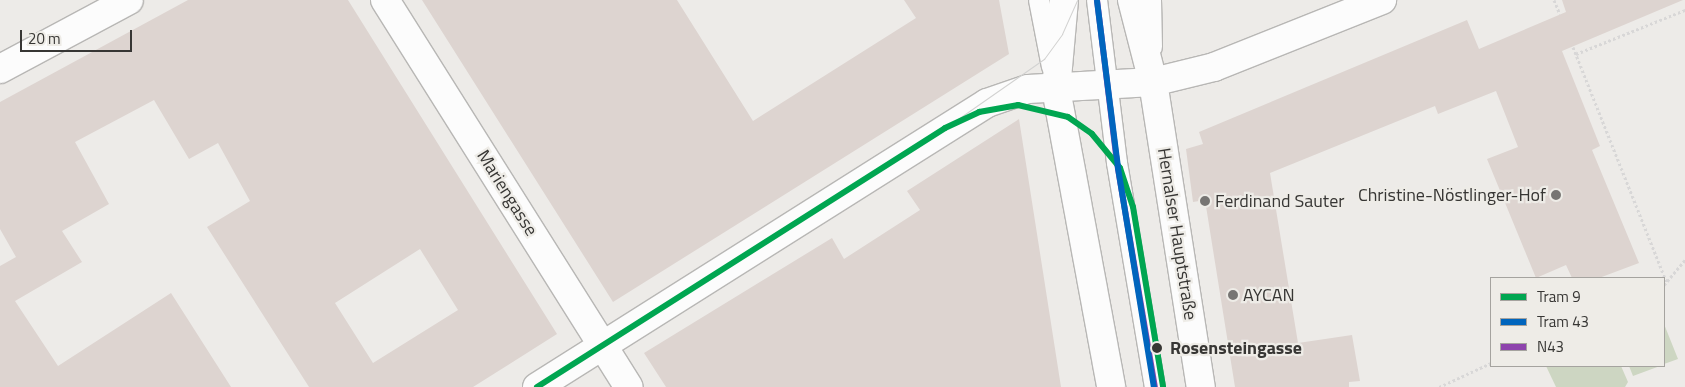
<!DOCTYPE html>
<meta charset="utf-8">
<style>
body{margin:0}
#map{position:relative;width:1685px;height:387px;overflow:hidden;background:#edebe8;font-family:"Titillium Web",sans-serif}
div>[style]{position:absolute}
.green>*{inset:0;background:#cdd6c2}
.building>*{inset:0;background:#ddd4d0}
.path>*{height:3px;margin-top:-1.5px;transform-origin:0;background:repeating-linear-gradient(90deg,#d8d7d7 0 2.5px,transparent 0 5px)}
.roads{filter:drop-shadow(1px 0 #b8b7b5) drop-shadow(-1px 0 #b8b7b5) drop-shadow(0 1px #b8b7b5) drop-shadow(0 -1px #b8b7b5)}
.lane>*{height:20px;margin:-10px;padding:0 10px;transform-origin:10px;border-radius:10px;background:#fcfcfc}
.street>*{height:28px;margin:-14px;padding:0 14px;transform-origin:14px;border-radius:14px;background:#fcfcfc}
.secondary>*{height:28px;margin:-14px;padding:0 14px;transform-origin:14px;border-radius:14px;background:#fcfcfc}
.tram>*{height:1px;margin:-0.5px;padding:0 0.5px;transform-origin:0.5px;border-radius:0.5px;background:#d2d2d1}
.bus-1>*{height:6px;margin:-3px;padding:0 3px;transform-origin:3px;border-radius:3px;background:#8e44ad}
.tram-1>*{height:6px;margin:-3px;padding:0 3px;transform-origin:3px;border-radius:3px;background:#00a651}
.tram-2>*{height:6px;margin:-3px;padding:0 3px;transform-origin:3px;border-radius:3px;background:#0065bd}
.dots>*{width:14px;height:14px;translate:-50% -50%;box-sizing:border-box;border:2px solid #eeece7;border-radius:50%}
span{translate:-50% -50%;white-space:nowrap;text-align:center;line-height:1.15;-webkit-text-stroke:4.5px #eeece7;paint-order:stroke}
.street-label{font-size:18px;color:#373634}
.poi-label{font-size:18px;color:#373634}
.right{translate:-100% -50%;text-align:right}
.left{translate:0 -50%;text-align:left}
.stop-label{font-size:18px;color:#373634;font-weight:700}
.legend{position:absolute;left:1490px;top:277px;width:175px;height:90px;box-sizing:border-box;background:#eeece7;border:1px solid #a5a39f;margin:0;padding:6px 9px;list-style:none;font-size:15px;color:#373634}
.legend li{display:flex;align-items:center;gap:10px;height:25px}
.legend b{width:25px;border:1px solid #a5a39f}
.scale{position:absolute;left:20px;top:30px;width:112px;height:22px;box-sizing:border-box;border:2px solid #373634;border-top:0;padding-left:6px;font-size:15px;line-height:18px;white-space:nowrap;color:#373634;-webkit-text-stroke:4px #eeece7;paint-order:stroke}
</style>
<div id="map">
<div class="green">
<div style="clip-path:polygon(1664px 324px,1678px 359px,1664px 364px)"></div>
<div style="clip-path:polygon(1546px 366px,1621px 366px,1628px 382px,1625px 387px,1556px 387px)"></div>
<div style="clip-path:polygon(1629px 366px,1660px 366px,1633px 376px)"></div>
</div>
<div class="building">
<div style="clip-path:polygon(evenodd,188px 0,348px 0,557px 334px,473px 387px,309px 387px,207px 227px,250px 201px,218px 143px,189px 159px,154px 100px,75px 142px,109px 204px,62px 231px,82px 262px,15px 301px,58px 366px,171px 293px,231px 387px,0 387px,0 266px,16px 257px,0 229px,0 102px,188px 0,420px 249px,458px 310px,373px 363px,335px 303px,420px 249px)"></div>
<div style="clip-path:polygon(422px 0,677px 0,753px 121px,916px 18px,904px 0,999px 0,1009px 54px,613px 302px)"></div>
<div style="clip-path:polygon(1562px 0,1683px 0,1562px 51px,1600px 146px,1592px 150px,1639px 263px,1599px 278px,1572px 278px,1566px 265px,1536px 278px,1487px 159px,1518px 147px,1496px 91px,1438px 114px,1435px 106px,1270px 173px,1298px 343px,1352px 335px,1360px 381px,1349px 382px,1349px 387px,1235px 387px,1205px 200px,1193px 202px,1186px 149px,1203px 144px,1199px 132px,1467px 20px,1479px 49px,1566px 12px)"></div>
<div style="clip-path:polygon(1019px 119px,1061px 387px,666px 387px,644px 353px,832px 238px,844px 259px,920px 210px,907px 191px)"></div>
</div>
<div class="path">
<div style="left:1554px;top:0;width:15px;rotate:67deg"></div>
<div style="left:1573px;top:47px;width:254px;rotate:68.3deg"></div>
<div style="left:1576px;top:54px;width:118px;rotate:-22deg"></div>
<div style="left:1664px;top:285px;width:33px;rotate:-50deg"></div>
<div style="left:1439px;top:387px;width:57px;rotate:-24.8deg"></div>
</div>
<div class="roads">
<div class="lane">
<div style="left:1039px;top:0;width:68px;rotate:79deg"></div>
<div style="left:1097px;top:0;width:164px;rotate:83deg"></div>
<div style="left:1117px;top:163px;width:227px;rotate:80.4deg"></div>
<div style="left:1151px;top:0;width:47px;rotate:88.8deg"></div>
</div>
<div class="street">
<div style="left:385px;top:0;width:457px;rotate:57.8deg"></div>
<div style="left:0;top:69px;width:146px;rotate:-28.1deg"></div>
<div style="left:1153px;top:82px;width:63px;rotate:-13.8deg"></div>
<div style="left:1214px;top:67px;width:181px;rotate:-21.7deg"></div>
</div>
<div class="secondary">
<div style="left:1064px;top:0;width:89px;rotate:95.1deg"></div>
<div style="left:1056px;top:89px;width:303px;rotate:79.5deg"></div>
<div style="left:1132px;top:0;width:85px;rotate:75.6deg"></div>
<div style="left:1153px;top:82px;width:309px;rotate:81.1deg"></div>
<div style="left:537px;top:387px;width:532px;rotate:-32.26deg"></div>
<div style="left:987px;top:103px;width:43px;rotate:-18.9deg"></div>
<div style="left:1028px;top:89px;width:125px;rotate:-3.2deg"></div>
</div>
</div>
<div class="tram">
<div style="left:945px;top:128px;width:121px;rotate:-34.9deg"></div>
<div style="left:1044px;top:59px;width:31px;rotate:-54deg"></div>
<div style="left:1062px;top:34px;width:37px;rotate:-66deg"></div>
</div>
<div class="bus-1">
<div style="left:1097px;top:0;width:164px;rotate:83deg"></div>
<div style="left:1117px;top:163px;width:227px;rotate:80.4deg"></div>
</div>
<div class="tram-1">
<div style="left:537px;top:387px;width:483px;rotate:-32.4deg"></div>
<div style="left:945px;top:128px;width:38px;rotate:-25deg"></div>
<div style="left:979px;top:112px;width:40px;rotate:-10deg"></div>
<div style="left:1018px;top:105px;width:51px;rotate:13.5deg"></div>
<div style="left:1068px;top:117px;width:29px;rotate:35deg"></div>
<div style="left:1092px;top:134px;width:44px;rotate:50.5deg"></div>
<div style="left:1120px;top:168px;width:41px;rotate:71.6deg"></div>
<div style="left:1133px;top:207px;width:182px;rotate:80.5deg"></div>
</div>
<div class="tram-2">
<div style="left:1097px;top:1px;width:168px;rotate:82.8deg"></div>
<div style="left:1118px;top:168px;width:222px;rotate:80.7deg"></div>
</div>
<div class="dots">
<div style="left:1556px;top:195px;background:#777573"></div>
<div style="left:1205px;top:201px;background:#777573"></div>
<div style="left:1233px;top:295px;background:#777573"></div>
<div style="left:1157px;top:348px;background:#373634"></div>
</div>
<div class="street-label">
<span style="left:507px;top:193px;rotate:58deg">Mariengasse</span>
<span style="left:1177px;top:234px;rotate:81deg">Hernalser Hauptstraße</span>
</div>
<div class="poi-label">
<span class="right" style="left:1546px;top:195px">Christine-Nöstlinger-Hof</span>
<span class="left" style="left:1215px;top:201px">Ferdinand Sauter</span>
<span class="left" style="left:1243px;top:295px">AYCAN</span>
</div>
<div class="stop-label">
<span class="left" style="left:1170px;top:348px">Rosensteingasse</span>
</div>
<ul class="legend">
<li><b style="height:6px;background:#00a651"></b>Tram 9</li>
<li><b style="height:6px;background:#0065bd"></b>Tram 43</li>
<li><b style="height:6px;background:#8e44ad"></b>N43</li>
</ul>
<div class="scale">20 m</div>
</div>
